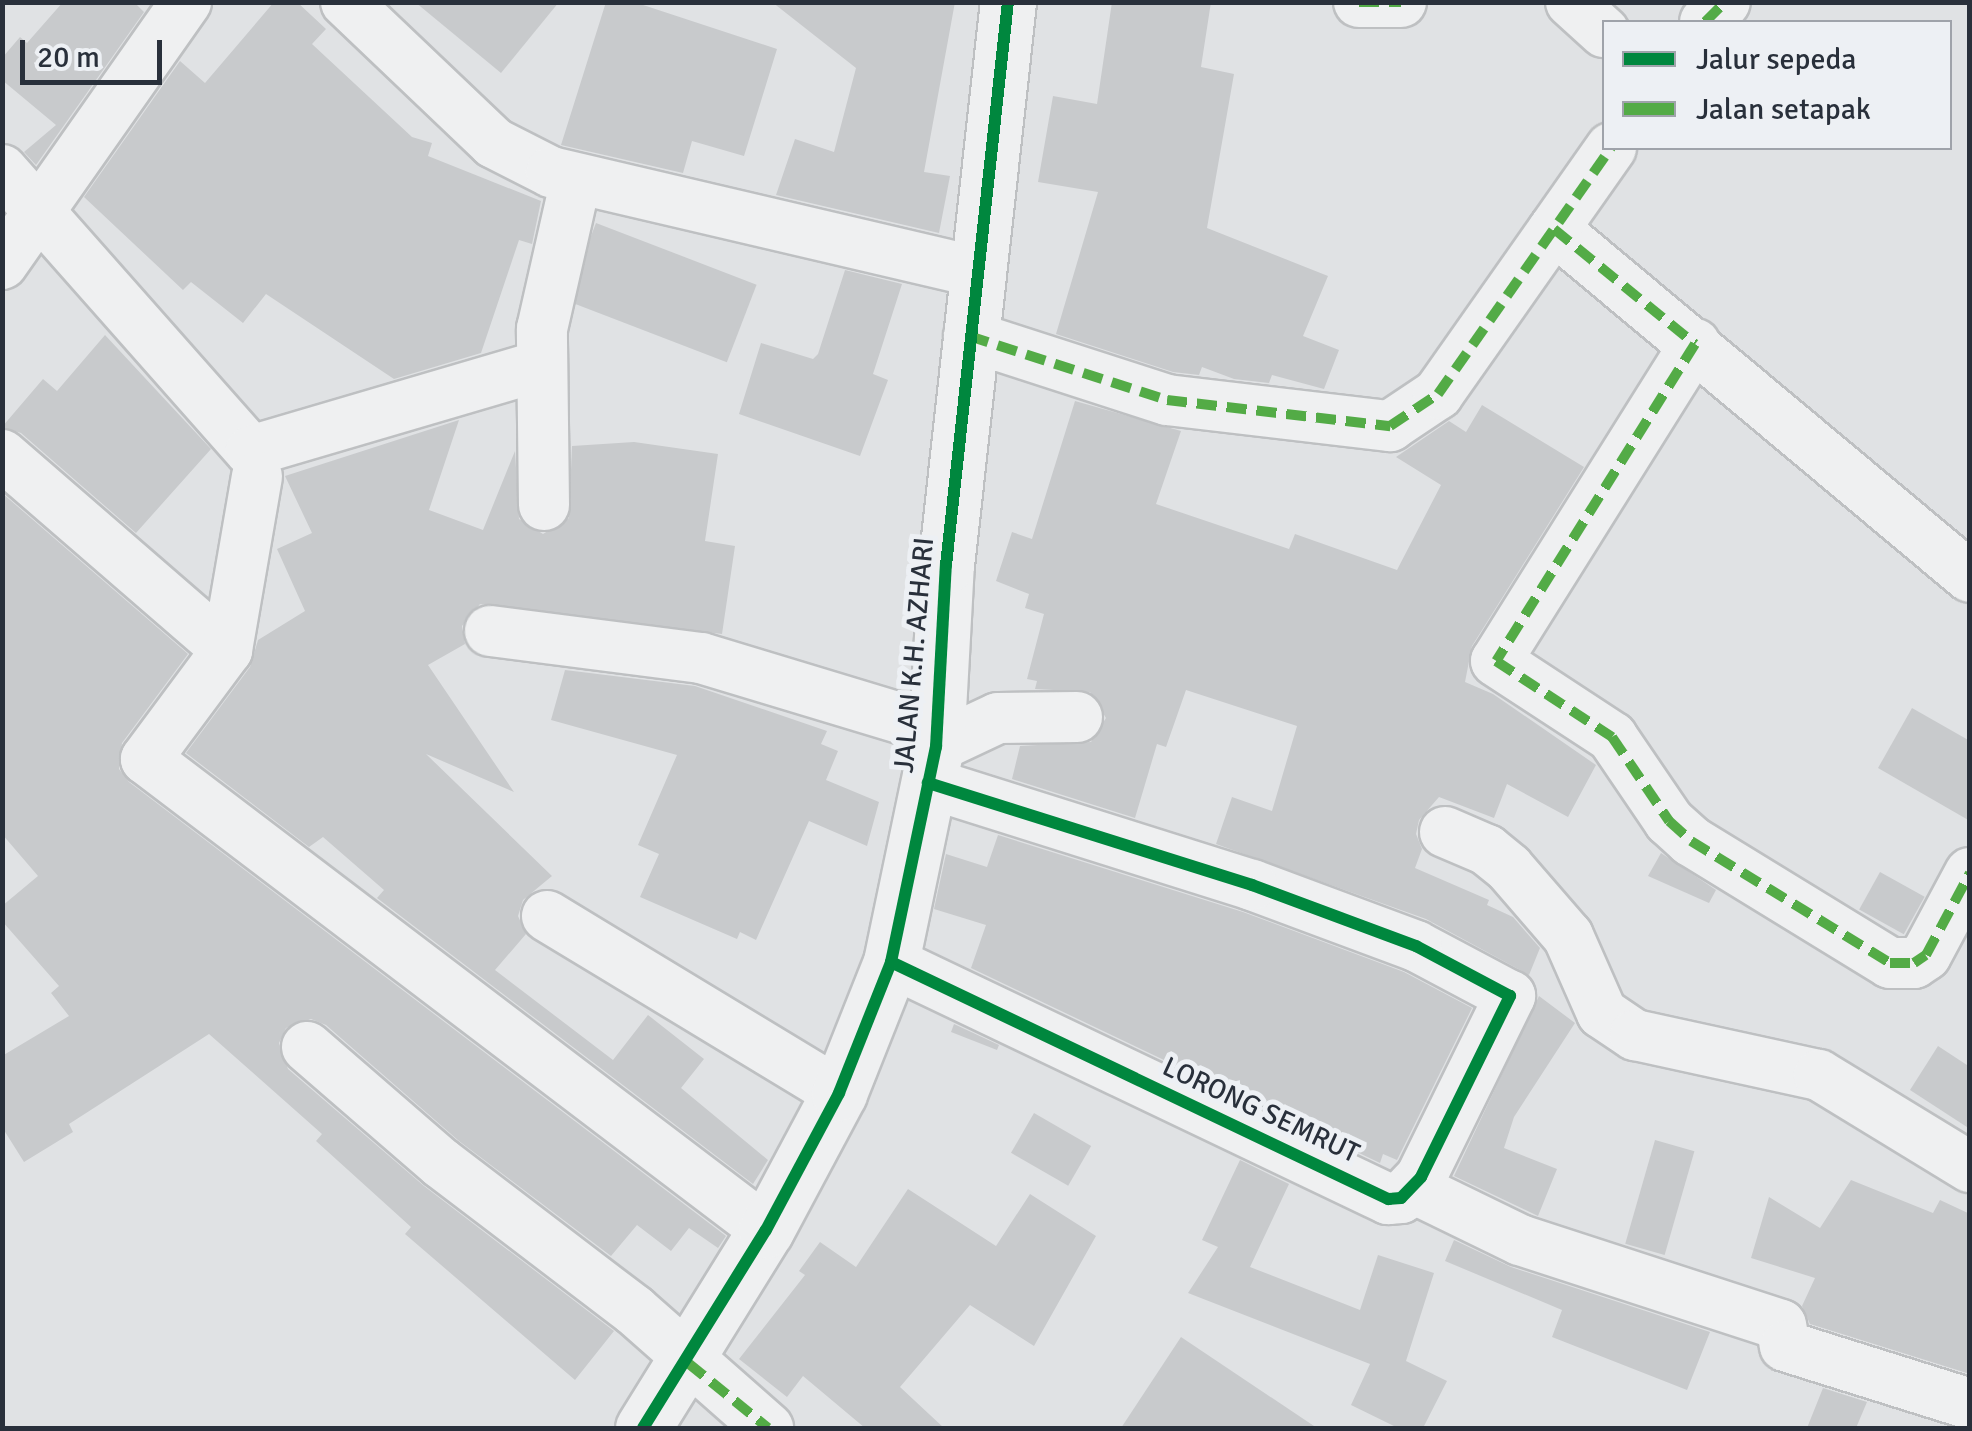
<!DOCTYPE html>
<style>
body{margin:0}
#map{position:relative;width:1972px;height:1431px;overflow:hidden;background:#e0e2e4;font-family:Signika,sans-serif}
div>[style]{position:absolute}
.building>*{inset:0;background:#c8cacc;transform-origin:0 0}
.roads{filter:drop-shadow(2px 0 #bec0c2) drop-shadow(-2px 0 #bec0c2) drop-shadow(0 2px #bec0c2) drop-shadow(0 -2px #bec0c2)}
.minor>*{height:50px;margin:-25px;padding:0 25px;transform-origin:25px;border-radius:25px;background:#eff0f1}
.tertiary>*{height:55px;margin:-27.5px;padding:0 27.5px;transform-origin:27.5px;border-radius:27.5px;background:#eff0f1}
.quiet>*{height:10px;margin-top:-5px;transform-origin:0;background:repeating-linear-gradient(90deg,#53ab46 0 20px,transparent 0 30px)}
.cycleway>*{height:12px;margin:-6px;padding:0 6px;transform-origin:6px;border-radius:6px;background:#00873e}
span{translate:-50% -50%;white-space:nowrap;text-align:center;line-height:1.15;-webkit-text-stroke:10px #edf0f4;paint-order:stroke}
.street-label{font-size:28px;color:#29303b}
.frame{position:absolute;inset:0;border:5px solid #29303b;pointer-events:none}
.legend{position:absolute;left:1602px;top:20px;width:350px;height:130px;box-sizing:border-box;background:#edf0f4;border:2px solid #9fa3aa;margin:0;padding:12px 18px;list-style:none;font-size:30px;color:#29303b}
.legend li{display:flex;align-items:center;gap:20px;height:50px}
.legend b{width:50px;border:2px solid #9fa3aa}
.scale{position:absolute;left:20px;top:40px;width:142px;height:45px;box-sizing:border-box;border:5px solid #29303b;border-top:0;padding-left:12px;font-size:30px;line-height:35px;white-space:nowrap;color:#29303b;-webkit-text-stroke:8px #edf0f4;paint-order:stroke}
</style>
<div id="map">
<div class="building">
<div style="clip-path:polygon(63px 2px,134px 2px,144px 12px,36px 165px,24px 152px,56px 125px,2px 80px,2px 58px,20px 37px,27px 43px)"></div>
<div style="clip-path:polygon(274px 2px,297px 2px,326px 29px,312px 44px,412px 137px,432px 143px,428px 156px,541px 201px,532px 244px,519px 240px,481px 353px,394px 379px,266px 294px,243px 323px,191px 282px,183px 290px,84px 197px,180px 61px,205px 83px)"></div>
<div style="clip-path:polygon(415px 2px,559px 2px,501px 73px)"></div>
<div style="clip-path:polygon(606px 2px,634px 2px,777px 49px,744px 156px,692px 141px,683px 173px,561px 145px)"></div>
<div style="clip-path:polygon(772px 2px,955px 2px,924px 172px,950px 176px,939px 233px,776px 195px,795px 139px,834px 152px,856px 68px)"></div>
<div style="clip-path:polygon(1112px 2px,1211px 2px,1201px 67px,1234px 74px,1207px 228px,1328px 276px,1303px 336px,1339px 350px,1324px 389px,1272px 375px,1269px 383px,1234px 379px,1202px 367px,1199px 375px,1173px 372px,1056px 334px,1098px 192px,1038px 182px,1053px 96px,1097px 104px)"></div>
<div style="left:596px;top:223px;width:172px;height:83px;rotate:21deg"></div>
<div style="clip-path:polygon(845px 270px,902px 284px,873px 374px,888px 380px,860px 456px,739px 414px,761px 343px,813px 359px,818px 354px)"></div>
<div style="clip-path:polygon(105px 335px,211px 449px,136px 533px,21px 433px,2px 427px,43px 379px,57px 391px)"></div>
<div style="clip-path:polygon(1075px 401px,1181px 431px,1156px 504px,1289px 549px,1295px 534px,1397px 570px,1441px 485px,1396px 457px,1449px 421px,1466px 432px,1482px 405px,1584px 467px,1472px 646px,1465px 682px,1493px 694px,1596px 765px,1568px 817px,1507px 784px,1494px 818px,1439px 797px,1419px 820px,1416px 834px,1422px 849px,1415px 868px,1489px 900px,1487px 905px,1513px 917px,1540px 948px,1529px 975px,1426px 919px,1216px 844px,1232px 797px,1272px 811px,1297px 726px,1186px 690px,1166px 747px,1157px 744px,1135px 818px,1012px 779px,1020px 746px,1091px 742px,1106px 718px,1090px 692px,1035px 689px,1037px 681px,1027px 679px,1044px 614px,1025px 608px,1029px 594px,996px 581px,1012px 532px,1032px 539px)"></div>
<div style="clip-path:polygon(459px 420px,429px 510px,483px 530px,515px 451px,519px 519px,543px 534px,569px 518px,572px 446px,634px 442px,718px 454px,705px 541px,735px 546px,722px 634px,480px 604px,462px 626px,465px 644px,428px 665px,514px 792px,426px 754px,552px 876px,523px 900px,518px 916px,526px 934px,495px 970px,613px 1060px,648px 1015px,704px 1059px,681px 1088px,768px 1160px,753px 1184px,377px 898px,384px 890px,323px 837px,309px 847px,186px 753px,250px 667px,258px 640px,305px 611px,277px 549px,312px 533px,285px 476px)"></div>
<div style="clip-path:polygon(2px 493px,188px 654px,122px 743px,119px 769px,129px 782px,726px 1236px,718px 1248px,689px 1228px,671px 1251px,637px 1225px,611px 1256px,459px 1141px,326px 1025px,311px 1019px,286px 1028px,279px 1043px,288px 1069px,424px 1186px,614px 1331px,575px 1380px,405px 1234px,411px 1227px,316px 1141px,322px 1134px,209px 1034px,69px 1124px,73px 1132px,24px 1162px,2px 1127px,2px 1056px,69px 1016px,51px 993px,59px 986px,2px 921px,2px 906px,38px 876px,2px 834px)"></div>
<div style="clip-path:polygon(565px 670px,695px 686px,827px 731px,821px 744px,838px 751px,826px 780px,879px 802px,867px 846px,809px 821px,756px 940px,740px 932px,737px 939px,640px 897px,659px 854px,638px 845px,677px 755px,551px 720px)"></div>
<div style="clip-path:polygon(1912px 708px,1970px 741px,1970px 821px,1878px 768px)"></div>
<div style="clip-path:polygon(998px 835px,1243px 912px,1404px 972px,1472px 1008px,1397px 1160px,1383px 1154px,1380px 1163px,971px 968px,986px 925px,934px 909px,946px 854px,987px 867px)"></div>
<div style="clip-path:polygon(1661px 853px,1716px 890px,1709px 903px,1648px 876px)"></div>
<div style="left:1880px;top:872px;width:51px;height:43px;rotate:29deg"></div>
<div style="clip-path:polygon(1539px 996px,1575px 1023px,1514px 1117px,1504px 1148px,1557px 1169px,1538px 1216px,1454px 1176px)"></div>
<div style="clip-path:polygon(954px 1024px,999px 1045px,997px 1050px,951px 1032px)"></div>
<div style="clip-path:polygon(1938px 1046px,1970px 1067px,1970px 1129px,1910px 1090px)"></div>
<div style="left:1034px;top:1113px;width:66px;height:46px;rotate:30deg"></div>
<div style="left:1655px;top:1140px;width:41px;height:108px;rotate:16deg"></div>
<div style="clip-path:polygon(1240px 1160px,1289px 1184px,1250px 1267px,1360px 1310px,1378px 1255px,1434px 1273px,1406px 1361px,1447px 1381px,1423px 1428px,1398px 1428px,1351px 1405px,1370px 1364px,1188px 1293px,1218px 1247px,1202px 1240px)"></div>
<div style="clip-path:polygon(1851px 1180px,1933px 1213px,1940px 1200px,1970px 1214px,1970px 1374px,1810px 1324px,1802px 1306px,1815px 1278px,1751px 1258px,1769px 1197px,1820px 1228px)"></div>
<div style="clip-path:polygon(908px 1189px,996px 1246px,1030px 1194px,1096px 1236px,1034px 1346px,970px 1305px,900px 1387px,944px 1428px,865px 1428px,803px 1376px,787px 1397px,739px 1359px,805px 1275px,799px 1271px,820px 1242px,856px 1267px)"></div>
<div style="clip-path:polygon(1454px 1240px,1511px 1267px,1710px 1332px,1687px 1390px,1552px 1337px,1562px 1310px,1445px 1261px)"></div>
<div style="clip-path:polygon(1181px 1337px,1317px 1428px,1121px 1428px)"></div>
<div style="clip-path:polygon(1823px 1388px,1867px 1402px,1856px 1428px,1807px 1428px)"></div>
</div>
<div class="roads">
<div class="minor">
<div style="left:346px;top:2px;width:204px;rotate:43.6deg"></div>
<div style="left:494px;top:143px;width:64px;rotate:27deg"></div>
<div style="left:551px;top:172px;width:439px;rotate:13.2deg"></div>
<div style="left:1359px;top:2px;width:42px"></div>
<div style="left:1571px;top:2px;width:45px;rotate:42.3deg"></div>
<div style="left:1705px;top:22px;width:28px;rotate:-45deg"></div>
<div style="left:2px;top:170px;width:375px;rotate:48.5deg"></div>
<div style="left:251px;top:451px;width:300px;rotate:-16.4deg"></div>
<div style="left:1554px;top:229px;width:542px;rotate:39.91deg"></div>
<div style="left:2px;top:264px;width:320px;rotate:-54.9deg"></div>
<div style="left:969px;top:336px;width:208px;rotate:17.9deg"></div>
<div style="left:1167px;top:400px;width:225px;rotate:6.7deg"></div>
<div style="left:1390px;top:426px;width:58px;rotate:-33.7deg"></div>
<div style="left:1438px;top:394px;width:301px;rotate:-54.9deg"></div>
<div style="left:1695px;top:344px;width:374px;rotate:122.1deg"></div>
<div style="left:1496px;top:661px;width:139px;rotate:33.2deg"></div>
<div style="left:1612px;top:737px;width:102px;rotate:55.8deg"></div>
<div style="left:1669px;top:821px;width:30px;rotate:42deg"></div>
<div style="left:1691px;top:841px;width:233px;rotate:31.5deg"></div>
<div style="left:1890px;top:963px;width:24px"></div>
<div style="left:1914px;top:963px;width:14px;rotate:-34deg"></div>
<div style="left:1926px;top:955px;width:93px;rotate:-61.8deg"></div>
<div style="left:2px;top:455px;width:298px;rotate:40.9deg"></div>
<div style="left:227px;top:650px;width:136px;rotate:126.6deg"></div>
<div style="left:146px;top:759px;width:779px;rotate:37.22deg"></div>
<div style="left:544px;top:505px;width:176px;rotate:-90.7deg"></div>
<div style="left:542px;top:329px;width:154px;rotate:-77.2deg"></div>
<div style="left:490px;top:631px;width:213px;rotate:7.3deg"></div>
<div style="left:701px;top:658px;width:245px;rotate:16.8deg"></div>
<div style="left:227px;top:650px;width:176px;rotate:-80.2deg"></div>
<div style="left:936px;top:747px;width:68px;rotate:-25.1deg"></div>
<div style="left:998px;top:718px;width:79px;rotate:-0.7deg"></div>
<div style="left:1445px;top:832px;width:46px;rotate:23.2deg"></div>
<div style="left:1487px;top:850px;width:28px;rotate:39deg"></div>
<div style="left:1509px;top:868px;width:90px;rotate:49.1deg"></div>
<div style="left:1568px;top:936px;width:84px;rotate:66.2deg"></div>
<div style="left:1602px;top:1013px;width:40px;rotate:34deg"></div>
<div style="left:1635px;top:1035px;width:188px;rotate:12.3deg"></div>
<div style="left:1819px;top:1075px;width:177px;rotate:31.4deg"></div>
<div style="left:547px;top:916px;width:341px;rotate:31.2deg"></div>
<div style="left:891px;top:962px;width:551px;rotate:25.49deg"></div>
<div style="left:1388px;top:1199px;width:13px;rotate:-4deg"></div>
<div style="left:1401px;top:1198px;width:29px;rotate:-46deg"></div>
<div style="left:1421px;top:1177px;width:202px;rotate:-63.8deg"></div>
<div style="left:1510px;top:996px;width:106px;rotate:-152deg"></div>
<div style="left:1416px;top:946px;width:175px;rotate:-159.6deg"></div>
<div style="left:1252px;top:885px;width:340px;rotate:-162.5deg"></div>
<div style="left:307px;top:1047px;width:177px;rotate:40.9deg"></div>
<div style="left:441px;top:1163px;width:243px;rotate:37.3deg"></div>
<div style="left:634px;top:1310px;width:179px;rotate:41.4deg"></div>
<div style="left:1413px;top:1188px;width:119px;rotate:25.9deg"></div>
<div style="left:1520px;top:1240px;width:274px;rotate:18deg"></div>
<div style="left:1781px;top:1325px;width:21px;rotate:79deg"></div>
<div style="left:1785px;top:1346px;width:194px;rotate:17.4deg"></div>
</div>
<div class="tertiary">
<div style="left:643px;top:1428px;width:233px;rotate:-58.2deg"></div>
<div style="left:766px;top:1230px;width:155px;rotate:-61.9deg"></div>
<div style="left:839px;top:1093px;width:141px;rotate:-68.3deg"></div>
<div style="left:891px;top:962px;width:220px;rotate:-78.2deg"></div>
<div style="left:936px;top:747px;width:182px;rotate:-86.9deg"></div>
<div style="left:946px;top:565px;width:566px;rotate:-83.72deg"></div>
</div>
</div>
<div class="quiet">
<div style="left:1359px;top:2px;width:42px"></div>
<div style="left:1705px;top:22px;width:28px;rotate:-45deg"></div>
<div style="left:1554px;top:229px;width:182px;rotate:39.2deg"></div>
<div style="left:1695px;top:344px;width:374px;rotate:122.1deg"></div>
<div style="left:1496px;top:661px;width:139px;rotate:33.2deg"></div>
<div style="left:1612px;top:737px;width:102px;rotate:55.8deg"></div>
<div style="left:1669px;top:821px;width:30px;rotate:42deg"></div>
<div style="left:1691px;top:841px;width:233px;rotate:31.5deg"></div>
<div style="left:1890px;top:963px;width:24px"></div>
<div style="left:1914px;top:963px;width:14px;rotate:-34deg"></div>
<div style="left:1926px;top:955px;width:93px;rotate:-61.8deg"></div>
<div style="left:969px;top:336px;width:208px;rotate:17.9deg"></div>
<div style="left:1167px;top:400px;width:225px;rotate:6.7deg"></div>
<div style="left:1390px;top:426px;width:58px;rotate:-33.7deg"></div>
<div style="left:1438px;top:394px;width:301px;rotate:-54.9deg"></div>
<div style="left:688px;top:1363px;width:103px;rotate:39.1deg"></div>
</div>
<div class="cycleway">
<div style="left:891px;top:962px;width:551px;rotate:25.49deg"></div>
<div style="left:1388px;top:1199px;width:13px;rotate:-4deg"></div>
<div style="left:1401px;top:1198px;width:29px;rotate:-46deg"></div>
<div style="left:1421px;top:1177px;width:202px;rotate:-63.8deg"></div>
<div style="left:1510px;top:996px;width:106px;rotate:-152deg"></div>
<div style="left:1416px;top:946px;width:175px;rotate:-159.6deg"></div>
<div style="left:1252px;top:885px;width:340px;rotate:-162.5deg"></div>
<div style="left:643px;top:1428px;width:233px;rotate:-58.2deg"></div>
<div style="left:766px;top:1230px;width:155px;rotate:-61.9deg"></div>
<div style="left:839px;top:1093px;width:141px;rotate:-68.3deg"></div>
<div style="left:891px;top:962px;width:220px;rotate:-78.2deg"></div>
<div style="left:936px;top:747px;width:182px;rotate:-86.9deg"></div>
<div style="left:946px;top:565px;width:566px;rotate:-83.72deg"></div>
</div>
<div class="street-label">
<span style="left:914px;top:655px;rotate:-85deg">JALAN K.H. AZHARI</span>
<span style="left:1261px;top:1110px;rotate:25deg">LORONG SEMRUT</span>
</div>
<div class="frame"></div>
<ul class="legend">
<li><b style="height:12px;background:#00873e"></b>Jalur sepeda</li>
<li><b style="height:12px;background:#53ab46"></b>Jalan setapak</li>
</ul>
<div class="scale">20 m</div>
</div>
